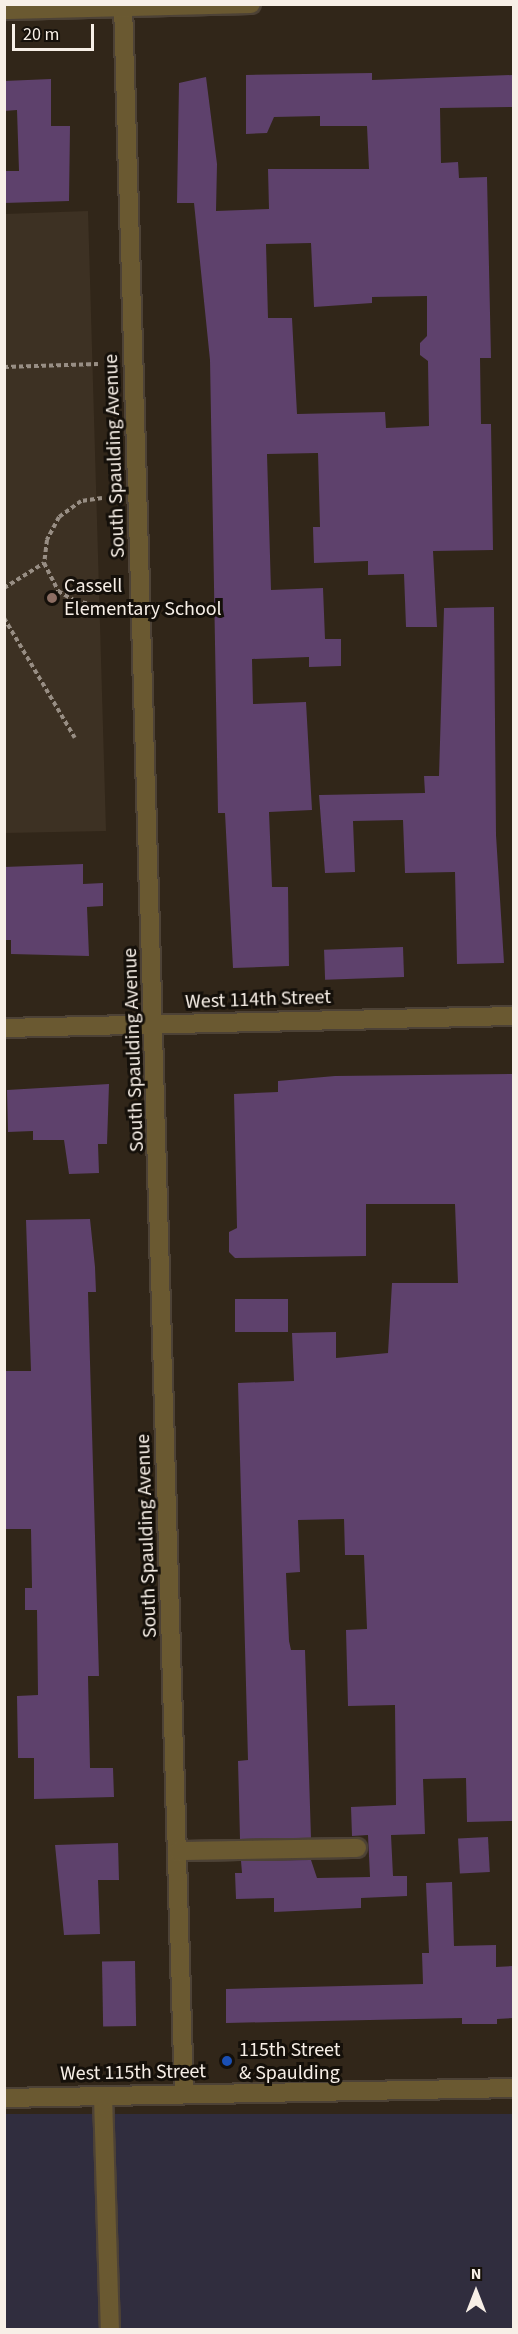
<!DOCTYPE html>
<style>
body{margin:0}
#map{position:relative;width:518px;height:2334px;overflow:hidden;background:#312619;font-family:"Source Sans 3",sans-serif}
div>[style]{position:absolute}
.commercial>*{inset:0;background:#302d3e;transform-origin:0 0}
.education>*{inset:0;background:#3d3123}
.building>*{inset:0;background:#5e416c;transform-origin:0 0}
.path>*{height:4px;margin-top:-2px;transform-origin:0;background:repeating-linear-gradient(90deg,#988e84 0 4.5px,transparent 0 7.5px)}
.roads{filter:drop-shadow(2px 0 #4d4236) drop-shadow(-2px 0 #4d4236) drop-shadow(0 2px #4d4236) drop-shadow(0 -2px #4d4236)}
.minor>*{height:18px;margin:-9px;padding:0 9px;transform-origin:9px;border-radius:9px;background:#6a5931}
.dots>*{width:16px;height:16px;translate:-50% -50%;box-sizing:border-box;border:3px solid #15100a;border-radius:50%}
span{translate:-50% -50%;white-space:nowrap;text-align:center;line-height:1.15;-webkit-text-stroke:6px #15100a;paint-order:stroke}
.street-label{font-size:20px;color:#f7efe7}
.poi-label{font-size:20px;color:#f7efe7}
.left{translate:0 -50%;text-align:left}
.frame{position:absolute;inset:0;border:6px solid #f7efe7;pointer-events:none}
.north{position:absolute;left:446px;top:2262px;width:60px;height:60px;-webkit-text-stroke:4px #15100a;paint-order:stroke;rotate:0deg;font-size:16px;font-weight:700;line-height:24px;text-align:center;color:#f7efe7}
.north::after{content:'';display:block;margin:auto;width:21px;height:27px;background:#f7efe7;clip-path:polygon(50% 0,100% 100%,50% 72%,0 100%)}
.scale{position:absolute;left:12px;top:24px;width:82px;height:27px;box-sizing:border-box;border:3px solid #f7efe7;border-top:0;padding-left:8px;font-size:18px;line-height:21px;white-space:nowrap;color:#f7efe7;-webkit-text-stroke:4px #15100a;paint-order:stroke}
</style>
<div id="map">
<div class="commercial">
<div style="left:513px;top:2114px;width:215px;height:509px;rotate:90deg"></div>
</div>
<div class="education">
<div style="clip-path:polygon(88px 211px,106px 831px,5px 833px,5px 214px)"></div>
</div>
<div class="building">
<div style="clip-path:polygon(evenodd,372px 73px,372px 80px,513px 75px,513px 107px,440px 108px,441px 163px,458px 162px,459px 178px,487px 177px,491px 358px,480px 358px,481px 424px,491px 424px,493px 550px,433px 551px,437px 627px,406px 627px,404px 574px,368px 575px,368px 561px,314px 563px,313px 527px,320px 527px,318px 453px,267px 454px,271px 590px,323px 588px,325px 639px,341px 639px,341px 666px,309px 667px,309px 657px,252px 659px,253px 704px,306px 702px,312px 810px,269px 812px,272px 887px,288px 887px,289px 966px,233px 968px,225px 813px,218px 813px,210px 360px,194px 203px,177px 203px,179px 83px,206px 77px,217px 164px,216px 211px,269px 209px,268px 169px,369px 169px,367px 126px,320px 126px,320px 116px,274px 117px,267px 133px,246px 134px,246px 75px,372px 73px,311px 243px,314px 307px,372px 303px,372px 297px,427px 296px,427px 336px,420px 343px,420px 355px,428px 361px,429px 426px,386px 428px,385px 412px,297px 414px,292px 318px,268px 318px,266px 244px,311px 243px)"></div>
<div style="clip-path:polygon(51px 79px,51px 126px,70px 126px,69px 201px,4px 203px,4px 171px,19px 171px,17px 110px,4px 111px,4px 81px)"></div>
<div style="clip-path:polygon(494px 607px,496px 835px,504px 963px,457px 964px,455px 872px,405px 873px,403px 820px,353px 821px,355px 872px,325px 873px,319px 795px,425px 793px,424px 776px,439px 776px,444px 608px)"></div>
<div style="clip-path:polygon(83px 864px,83px 884px,103px 883px,103px 906px,87px 907px,89px 956px,11px 954px,11px 940px,4px 940px,4px 867px)"></div>
<div style="left:403px;top:947px;width:30px;height:79px;rotate:88deg"></div>
<div style="clip-path:polygon(513px 1074px,513px 1821px,467px 1822px,466px 1778px,423px 1779px,425px 1834px,391px 1835px,393px 1876px,407px 1876px,407px 1896px,361px 1898px,361px 1908px,274px 1912px,274px 1898px,236px 1899px,235px 1873px,242px 1873px,241px 1861px,311px 1860px,317px 1878px,370px 1877px,368px 1835px,352px 1836px,351px 1807px,396px 1805px,395px 1705px,348px 1706px,346px 1630px,367px 1629px,364px 1555px,345px 1555px,344px 1519px,298px 1520px,300px 1572px,286px 1573px,289px 1641px,291px 1650px,305px 1650px,311px 1838px,240px 1839px,238px 1761px,248px 1760px,238px 1383px,294px 1381px,292px 1333px,336px 1332px,336px 1358px,388px 1353px,392px 1283px,458px 1283px,455px 1204px,366px 1204px,366px 1256px,235px 1258px,229px 1252px,229px 1232px,237px 1228px,234px 1094px,278px 1092px,278px 1081px,335px 1076px)"></div>
<div style="clip-path:polygon(109px 1084px,107px 1144px,98px 1144px,99px 1173px,69px 1174px,64px 1140px,33px 1140px,33px 1131px,8px 1132px,7px 1090px)"></div>
<div style="clip-path:polygon(90px 1219px,95px 1267px,96px 1292px,88px 1292px,99px 1676px,88px 1676px,90px 1768px,113px 1768px,114px 1797px,34px 1799px,34px 1758px,18px 1758px,17px 1696px,38px 1695px,37px 1610px,25px 1610px,25px 1588px,32px 1588px,31px 1529px,4px 1529px,4px 1371px,31px 1371px,26px 1220px)"></div>
<div style="left:288px;top:1299px;width:33px;height:53px;rotate:90deg"></div>
<div style="left:488px;top:1837px;width:35px;height:30px;rotate:87deg"></div>
<div style="clip-path:polygon(118px 1843px,119px 1880px,98px 1880px,100px 1934px,64px 1935px,55px 1845px)"></div>
<div style="clip-path:polygon(452px 1882px,454px 1946px,496px 1945px,496px 1967px,513px 1966px,513px 2018px,497px 2019px,497px 2024px,462px 2024px,462px 2018px,226px 2023px,226px 1989px,423px 1984px,422px 1953px,429px 1953px,426px 1883px)"></div>
<div style="left:135px;top:1961px;width:65px;height:33px;rotate:89deg"></div>
</div>
<div class="path">
<div style="left:4px;top:367px;width:94px;rotate:-1.8deg"></div>
<div style="left:102px;top:498px;width:21px;rotate:172deg"></div>
<div style="left:81px;top:501px;width:27px;rotate:144deg"></div>
<div style="left:59px;top:517px;width:26px;rotate:118deg"></div>
<div style="left:47px;top:540px;width:23px;rotate:97deg"></div>
<div style="left:44px;top:563px;width:31px;rotate:63deg"></div>
<div style="left:58px;top:591px;width:20px;rotate:30deg"></div>
<div style="left:75px;top:601px;width:31px;rotate:11deg"></div>
<div style="left:4px;top:588px;width:47px;rotate:-32deg"></div>
<div style="left:4px;top:618px;width:139px;rotate:59.4deg"></div>
</div>
<div class="roads">
<div class="minor">
<div style="left:123px;top:4px;width:2091px;rotate:88.33deg"></div>
<div style="left:4px;top:10px;width:247px;rotate:-1.4deg"></div>
<div style="left:4px;top:1028px;width:510px;rotate:-1.35deg"></div>
<div style="left:178px;top:1851px;width:179px;rotate:-1deg"></div>
<div style="left:103px;top:2096px;width:234px;rotate:88.3deg"></div>
<div style="left:4px;top:2098px;width:510px;rotate:-1.12deg"></div>
</div>
</div>
<div class="dots">
<div style="left:52px;top:598px;background:#8d6e63"></div>
<div style="left:227px;top:2061px;background:#1a4fb4"></div>
</div>
<div class="street-label">
<span style="left:115px;top:456px;rotate:-92deg">South Spaulding Avenue</span>
<span style="left:258px;top:1000px;rotate:-2deg">West 114th Street</span>
<span style="left:134px;top:1050px;rotate:-92deg">South Spaulding Avenue</span>
<span style="left:147px;top:1536px;rotate:-92deg">South Spaulding Avenue</span>
<span style="left:133px;top:2073px;rotate:-1deg">West 115th Street</span>
</div>
<div class="poi-label">
<span class="left" style="left:64px;top:598px">Cassell<br>Elementary School</span>
<span class="left" style="left:239px;top:2062px">115th Street<br>&amp; Spaulding</span>
</div>
<div class="frame"></div>
<div class="north">N</div>
<div class="scale">20 m</div>
</div>
